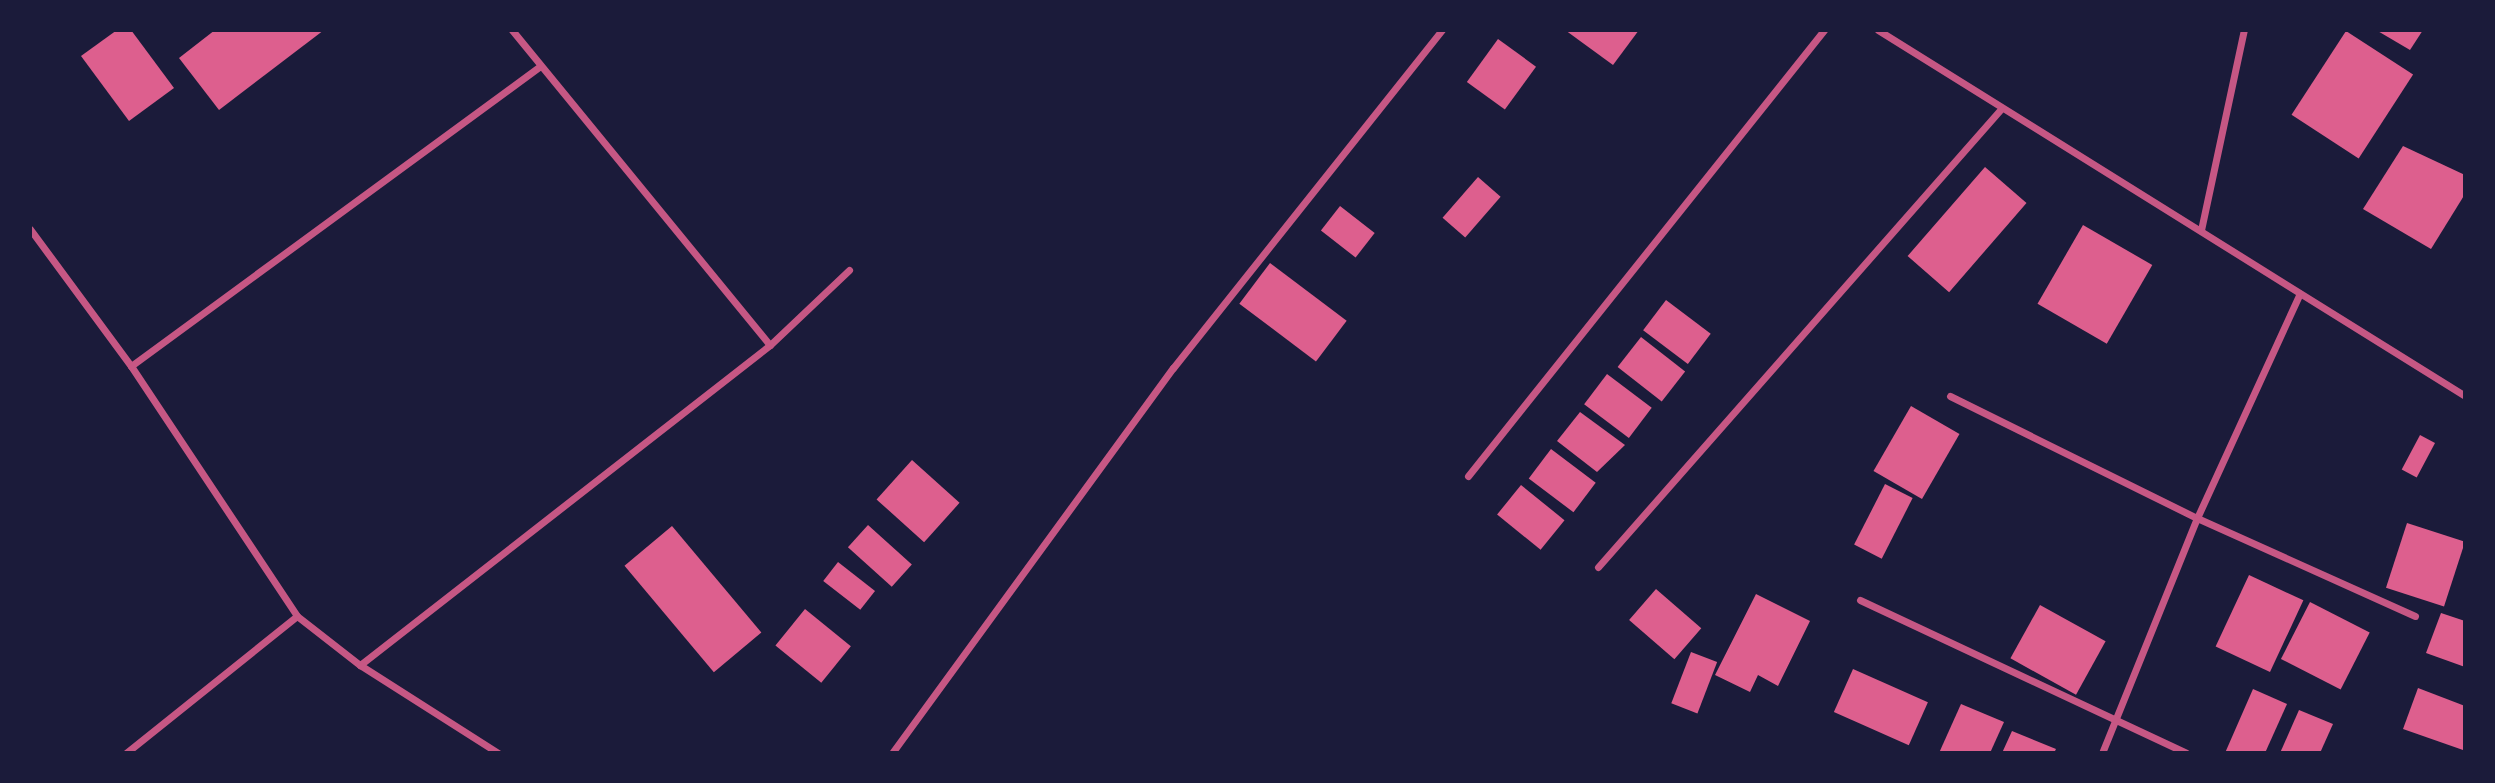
<!DOCTYPE html>
<style>
body{margin:0}
#map{position:relative;width:2495px;height:783px;overflow:hidden;background:#1b1b3a;font-family:"Source Sans 3",sans-serif}
div>[style]{position:absolute}
.building>*{inset:0;background:#dd5f8e;transform-origin:0 0}
.minor>*{height:7px;margin:-3.5px;padding:0 3.5px;transform-origin:3.5px;border-radius:3.5px;background:#c65784}
span{translate:-50% -50%;white-space:nowrap;text-align:center;line-height:1.15;-webkit-text-stroke:5px #1b1b3a;paint-order:stroke}
.frame{position:absolute;inset:0;border:32px solid #1b1b3a;pointer-events:none}
</style>
<div id="map">
<div class="building">
<div style="clip-path:polygon(117px 30px,131px 30px,174px 88px,129px 121px,81px 56px)"></div>
<div style="clip-path:polygon(215px 30px,324px 30px,219px 110px,179px 58px)"></div>
<div style="clip-path:polygon(1565px 30px,1639px 30px,1613px 65px)"></div>
<div style="clip-path:polygon(2376px 30px,2423px 30px,2410px 50px)"></div>
<div style="left:2346px;top:31px;width:80px;height:100px;rotate:33deg"></div>
<div style="left:1498px;top:39px;width:47px;height:53px;rotate:36deg"></div>
<div style="clip-path:polygon(2403px 146px,2465px 175px,2465px 194px,2431px 249px,2363px 209px)"></div>
<div style="left:1985px;top:167px;width:55px;height:118px;rotate:41deg"></div>
<div style="left:1478px;top:177px;width:30px;height:54px;rotate:41deg"></div>
<div style="left:1340px;top:206px;width:44px;height:31px;rotate:38deg"></div>
<div style="left:2083px;top:225px;width:80px;height:91px;rotate:30deg"></div>
<div style="left:1270px;top:263px;width:96px;height:51px;rotate:37deg"></div>
<div style="left:1666px;top:300px;width:56px;height:38px;rotate:37deg"></div>
<div style="left:1641px;top:337px;width:56px;height:38px;rotate:38deg"></div>
<div style="left:1607px;top:374px;width:56px;height:38px;rotate:37deg"></div>
<div style="left:1911px;top:406px;width:56px;height:75px;rotate:30deg"></div>
<div style="clip-path:polygon(1580px 412px,1625px 445px,1597px 472px,1557px 441px)"></div>
<div style="left:2420px;top:435px;width:17px;height:39px;rotate:28deg"></div>
<div style="left:1551px;top:449px;width:56px;height:37px;rotate:37deg"></div>
<div style="left:912px;top:460px;width:64px;height:53px;rotate:42deg"></div>
<div style="left:1885px;top:484px;width:31px;height:68px;rotate:27deg"></div>
<div style="left:1521px;top:485px;width:56px;height:38px;rotate:39deg"></div>
<div style="left:2407px;top:523px;width:61px;height:68px;rotate:18deg"></div>
<div style="left:868px;top:525px;width:59px;height:30px;rotate:42deg"></div>
<div style="left:672px;top:526px;width:139px;height:62px;rotate:50deg"></div>
<div style="left:838px;top:562px;width:47px;height:24px;rotate:38deg"></div>
<div style="left:2249px;top:575px;width:60px;height:79px;rotate:25deg"></div>
<div style="left:1656px;top:589px;width:60px;height:41px;rotate:41deg"></div>
<div style="clip-path:polygon(1756px 594px,1810px 621px,1778px 686px,1758px 675px,1750px 692px,1715px 675px)"></div>
<div style="left:2310px;top:602px;width:67px;height:64px;rotate:27deg"></div>
<div style="left:2040px;top:605px;width:75px;height:61px;rotate:29deg"></div>
<div style="left:805px;top:609px;width:59px;height:47px;rotate:39deg"></div>
<div style="clip-path:polygon(2441px 613px,2465px 621px,2465px 667px,2426px 653px)"></div>
<div style="left:1691px;top:652px;width:28px;height:55px;rotate:21deg"></div>
<div style="left:1853px;top:669px;width:82px;height:47px;rotate:24deg"></div>
<div style="clip-path:polygon(2418px 688px,2465px 706px,2463px 750px,2403px 729px)"></div>
<div style="clip-path:polygon(2253px 689px,2287px 704px,2265px 753px,2225px 753px)"></div>
<div style="clip-path:polygon(1961px 704px,2004px 722px,1990px 753px,1939px 753px)"></div>
<div style="clip-path:polygon(2299px 710px,2333px 724px,2320px 753px,2280px 753px)"></div>
<div style="clip-path:polygon(2012px 731px,2056px 749px,2054px 753px,2002px 753px)"></div>
</div>
<div class="minor">
<div style="left:512px;top:30px;width:407px;rotate:50.7deg"></div>
<div style="left:1878px;top:30px;width:692px;rotate:31.94deg"></div>
<div style="left:30px;top:229px;width:170px;rotate:53.6deg"></div>
<div style="left:131px;top:366px;width:300px;rotate:56.4deg"></div>
<div style="left:297px;top:616px;width:80px;rotate:37.9deg"></div>
<div style="left:360px;top:665px;width:164px;rotate:32.5deg"></div>
<div style="left:2201px;top:230px;width:205px;rotate:-77.9deg"></div>
<div style="left:131px;top:366px;width:506px;rotate:-36.24deg"></div>
<div style="left:1950px;top:396px;width:275px;rotate:26.3deg"></div>
<div style="left:2197px;top:518px;width:239px;rotate:24.2deg"></div>
<div style="left:1468px;top:476px;width:571px;rotate:-51.4deg"></div>
<div style="left:1598px;top:567px;width:609px;rotate:-48.66deg"></div>
<div style="left:1860px;top:600px;width:360px;rotate:25.1deg"></div>
<div style="left:360px;top:665px;width:520px;rotate:-37.97deg"></div>
<div style="left:770px;top:345px;width:109px;rotate:-43.5deg"></div>
<div style="left:126px;top:753px;width:219px;rotate:-38.7deg"></div>
<div style="left:892px;top:753px;width:477px;rotate:-53.9deg"></div>
<div style="left:1173px;top:368px;width:432px;rotate:-51.5deg"></div>
<div style="left:2102px;top:753px;width:253px;rotate:-68deg"></div>
<div style="left:2197px;top:518px;width:247px;rotate:-65.4deg"></div>
</div>
<div class="frame"></div>
</div>
